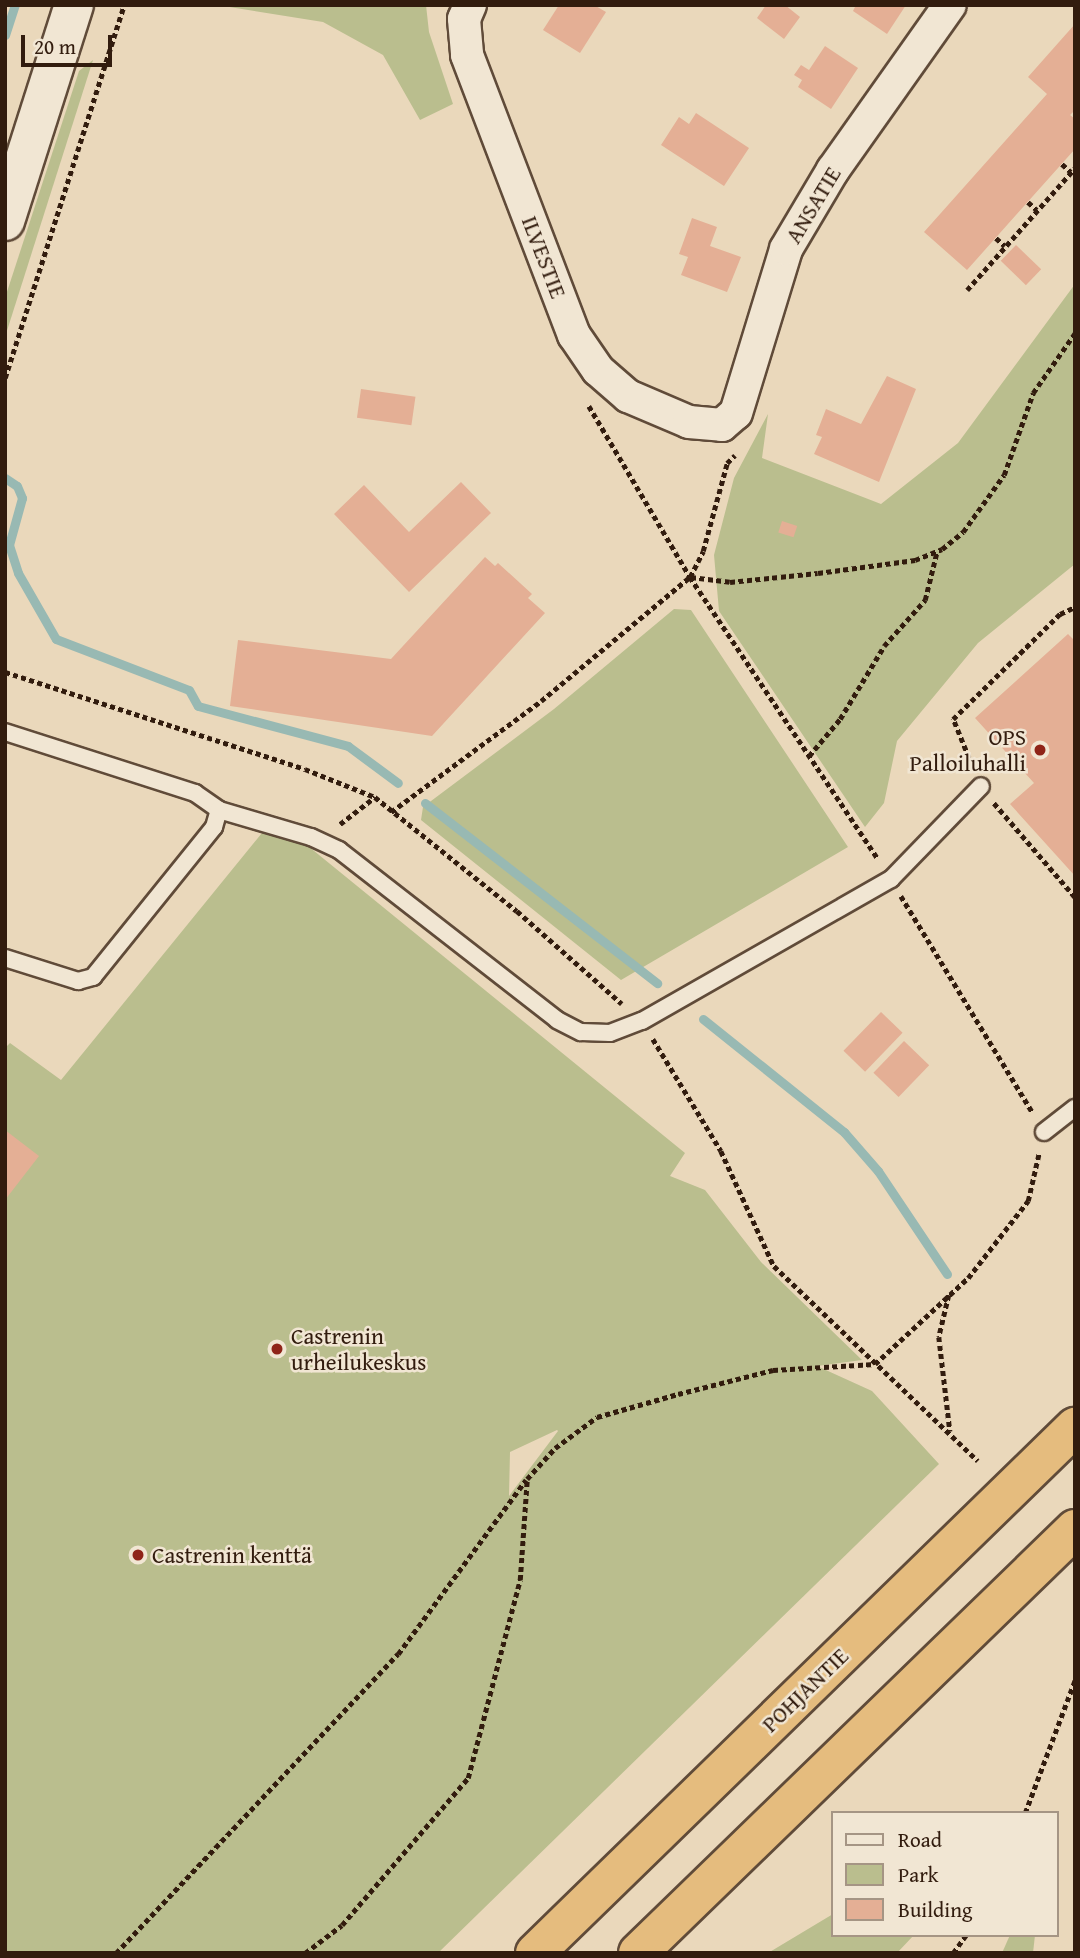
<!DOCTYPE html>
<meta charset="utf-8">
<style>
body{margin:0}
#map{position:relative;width:1080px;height:1958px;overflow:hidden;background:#ead8bb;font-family:"Gentium Book Plus",serif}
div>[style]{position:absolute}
.green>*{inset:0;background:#babe8e}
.stream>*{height:9px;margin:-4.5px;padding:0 4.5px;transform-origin:4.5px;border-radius:4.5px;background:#98b9b3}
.building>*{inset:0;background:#e4af95;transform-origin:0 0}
.path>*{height:4.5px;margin-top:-2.25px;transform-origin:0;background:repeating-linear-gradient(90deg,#321c0e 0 5px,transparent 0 8.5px)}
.roads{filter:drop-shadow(2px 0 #604b39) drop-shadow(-2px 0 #604b39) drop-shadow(0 2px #604b39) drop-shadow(0 -2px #604b39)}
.service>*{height:16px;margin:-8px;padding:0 8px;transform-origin:8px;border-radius:8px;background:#f1e6d3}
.minor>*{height:32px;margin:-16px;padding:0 16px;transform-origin:16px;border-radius:16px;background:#f1e6d3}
.tertiary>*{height:38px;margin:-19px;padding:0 19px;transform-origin:19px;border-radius:19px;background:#f1e6d3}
.motorway>*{height:38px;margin:-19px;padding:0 19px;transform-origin:19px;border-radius:19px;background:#e5bc7e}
.dots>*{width:19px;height:19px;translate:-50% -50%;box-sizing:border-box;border:4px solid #f1e6d3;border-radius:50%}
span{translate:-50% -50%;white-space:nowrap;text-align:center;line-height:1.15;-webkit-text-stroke:5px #f1e6d3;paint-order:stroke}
.street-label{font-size:23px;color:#321c0e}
.poi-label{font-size:23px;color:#321c0e}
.right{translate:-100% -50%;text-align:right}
.left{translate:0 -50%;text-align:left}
.frame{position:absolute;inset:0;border:7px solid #321c0e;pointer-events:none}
.legend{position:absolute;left:831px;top:1811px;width:228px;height:126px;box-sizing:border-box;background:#f1e6d3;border:2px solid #a59584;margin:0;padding:9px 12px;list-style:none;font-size:21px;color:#321c0e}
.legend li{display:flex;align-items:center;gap:14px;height:35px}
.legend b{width:35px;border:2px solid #a59584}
.scale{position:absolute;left:21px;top:35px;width:91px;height:32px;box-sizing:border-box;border:4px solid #321c0e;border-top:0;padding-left:9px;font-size:21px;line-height:24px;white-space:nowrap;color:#321c0e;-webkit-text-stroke:5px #f1e6d3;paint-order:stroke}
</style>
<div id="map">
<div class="green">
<div style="clip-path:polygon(217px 5px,426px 5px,429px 32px,453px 104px,420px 120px,383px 55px,323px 22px)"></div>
<div style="clip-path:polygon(93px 60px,5px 337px,5px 298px,79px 71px)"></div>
<div style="clip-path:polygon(1075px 284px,1075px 564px,978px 643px,897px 741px,884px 803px,865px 827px,719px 611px,714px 555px,734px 478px,768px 414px,762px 458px,881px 504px,958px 443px)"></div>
<div style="clip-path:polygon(674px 609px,691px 610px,848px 847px,621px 980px,421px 820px,423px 807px,554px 709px)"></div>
<div style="clip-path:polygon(evenodd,262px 833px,308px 846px,685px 1153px,670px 1176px,705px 1190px,761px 1262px,862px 1360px,817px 1366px,872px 1391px,939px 1464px,438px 1953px,5px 1953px,5px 1048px,10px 1043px,61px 1080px,262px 833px,557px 1430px,558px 1431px,509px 1496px,510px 1452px,557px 1430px)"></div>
<div style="clip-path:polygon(833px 1914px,833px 1935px,914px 1935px,897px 1953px,768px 1953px)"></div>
<div style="clip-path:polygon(1010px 1935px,1035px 1935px,1033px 1953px,1002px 1953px)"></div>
</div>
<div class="stream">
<div style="left:5px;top:35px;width:32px;rotate:-72deg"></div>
<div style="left:5px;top:478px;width:14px;rotate:34deg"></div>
<div style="left:17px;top:486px;width:13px;rotate:67deg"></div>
<div style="left:22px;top:498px;width:49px;rotate:105.5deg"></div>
<div style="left:9px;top:545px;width:29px;rotate:72deg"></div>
<div style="left:18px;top:573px;width:76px;rotate:60.1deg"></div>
<div style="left:56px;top:639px;width:142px;rotate:21deg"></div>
<div style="left:189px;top:690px;width:18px;rotate:61deg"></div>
<div style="left:198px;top:706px;width:155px;rotate:14.9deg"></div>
<div style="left:348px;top:746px;width:62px;rotate:36.5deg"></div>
<div style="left:425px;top:803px;width:294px;rotate:37.8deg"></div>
<div style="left:703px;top:1019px;width:181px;rotate:38.7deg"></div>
<div style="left:844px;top:1132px;width:52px;rotate:48.9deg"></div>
<div style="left:878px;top:1171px;width:124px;rotate:56.2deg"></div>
</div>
<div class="building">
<div style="clip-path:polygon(559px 5px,594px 5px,606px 12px,580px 53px,543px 30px)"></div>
<div style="clip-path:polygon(766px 5px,785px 5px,800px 17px,784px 39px,757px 18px)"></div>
<div style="clip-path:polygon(856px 5px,906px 5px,887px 34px,853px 11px)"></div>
<div style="clip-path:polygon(1075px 24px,1075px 110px,1070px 115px,1075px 119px,1075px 149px,967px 270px,924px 232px,1047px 94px,1028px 77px)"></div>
<div style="clip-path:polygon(825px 46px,858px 68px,831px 109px,798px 87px,802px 80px,794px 75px,801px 65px,809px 70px)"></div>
<div style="clip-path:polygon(696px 113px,749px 148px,724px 186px,661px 145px,679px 117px,689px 124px)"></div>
<div style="clip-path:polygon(692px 218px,717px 227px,710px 246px,741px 257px,727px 292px,681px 275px,688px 257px,679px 254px)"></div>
<div style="left:1016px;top:245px;width:35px;height:22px;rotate:44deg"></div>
<div style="clip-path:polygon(887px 376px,916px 389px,879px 482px,814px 454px,822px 437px,816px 435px,826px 409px,861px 424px)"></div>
<div style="left:361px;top:389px;width:55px;height:29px;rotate:8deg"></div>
<div style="clip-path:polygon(461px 482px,491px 513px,409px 592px,334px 514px,364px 485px,409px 532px)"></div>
<div style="left:782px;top:521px;width:16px;height:12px;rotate:18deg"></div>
<div style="clip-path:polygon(485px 557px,495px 566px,498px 563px,532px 594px,528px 598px,545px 613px,432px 736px,230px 706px,238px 640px,391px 659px)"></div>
<div style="clip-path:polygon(1068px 634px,1075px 641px,1075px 876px,1010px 804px,1034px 783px,975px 718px)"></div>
<div style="left:881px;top:1012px;width:30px;height:54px;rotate:44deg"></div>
<div style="left:904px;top:1041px;width:35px;height:44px;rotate:44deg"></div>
<div style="clip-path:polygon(5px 1130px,39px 1156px,5px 1200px)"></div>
</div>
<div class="path">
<div style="left:1062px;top:164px;width:12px;rotate:42deg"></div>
<div style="left:1028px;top:202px;width:12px;rotate:42deg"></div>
<div style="left:996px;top:238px;width:12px;rotate:42deg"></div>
<div style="left:967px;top:290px;width:163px;rotate:-48.5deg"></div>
<div style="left:5px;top:378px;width:392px;rotate:-72.3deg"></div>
<div style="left:589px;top:406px;width:199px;rotate:59.4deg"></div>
<div style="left:690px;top:577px;width:339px;rotate:56.3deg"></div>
<div style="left:691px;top:577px;width:39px;rotate:7deg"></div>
<div style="left:730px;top:582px;width:88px;rotate:-5.8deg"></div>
<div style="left:818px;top:573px;width:98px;rotate:-7.6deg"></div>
<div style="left:915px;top:560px;width:29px;rotate:-22deg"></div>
<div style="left:942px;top:549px;width:27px;rotate:-39deg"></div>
<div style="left:963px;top:532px;width:70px;rotate:-54.3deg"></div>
<div style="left:1004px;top:475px;width:87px;rotate:-70.5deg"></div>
<div style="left:1033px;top:393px;width:73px;rotate:-55deg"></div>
<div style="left:5px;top:672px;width:315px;rotate:17.9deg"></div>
<div style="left:305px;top:769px;width:75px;rotate:21.8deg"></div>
<div style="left:375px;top:797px;width:182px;rotate:38.8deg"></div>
<div style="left:517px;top:911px;width:140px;rotate:41.5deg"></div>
<div style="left:809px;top:756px;width:48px;rotate:-50deg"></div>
<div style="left:840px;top:719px;width:85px;rotate:-58.9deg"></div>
<div style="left:884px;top:646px;width:62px;rotate:-48.3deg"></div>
<div style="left:925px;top:600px;width:50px;rotate:-76.2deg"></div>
<div style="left:972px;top:766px;width:51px;rotate:-112deg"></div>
<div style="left:953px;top:719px;width:150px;rotate:-44.5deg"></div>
<div style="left:1060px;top:614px;width:17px;rotate:-25deg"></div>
<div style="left:994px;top:803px;width:124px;rotate:49.2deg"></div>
<div style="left:391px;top:812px;width:187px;rotate:-36.5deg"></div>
<div style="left:541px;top:701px;width:194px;rotate:-39.8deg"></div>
<div style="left:690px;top:577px;width:29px;rotate:-63deg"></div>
<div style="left:703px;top:551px;width:91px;rotate:-74.7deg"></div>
<div style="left:727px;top:463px;width:11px;rotate:-45deg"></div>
<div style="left:340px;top:824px;width:44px;rotate:-37.6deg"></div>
<div style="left:901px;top:896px;width:254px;rotate:58.7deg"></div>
<div style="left:653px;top:1039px;width:131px;rotate:58.7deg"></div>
<div style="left:721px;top:1151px;width:127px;rotate:65.3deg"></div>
<div style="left:774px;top:1266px;width:282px;rotate:43.7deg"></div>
<div style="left:949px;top:1295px;width:43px;rotate:103.4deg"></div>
<div style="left:939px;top:1337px;width:95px;rotate:83.3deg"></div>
<div style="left:1025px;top:1813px;width:142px;rotate:-69.4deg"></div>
<div style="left:116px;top:1953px;width:411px;rotate:-46.7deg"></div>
<div style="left:398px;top:1654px;width:216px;rotate:-53.7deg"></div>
<div style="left:305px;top:1953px;width:46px;rotate:-37.1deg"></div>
<div style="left:342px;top:1925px;width:194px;rotate:-49.4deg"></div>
<div style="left:468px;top:1778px;width:205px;rotate:-75.3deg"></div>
<div style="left:520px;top:1580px;width:101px;rotate:-86deg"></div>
<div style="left:527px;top:1479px;width:42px;rotate:-47.9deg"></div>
<div style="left:555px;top:1448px;width:52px;rotate:-36.4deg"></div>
<div style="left:597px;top:1417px;width:84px;rotate:-15.9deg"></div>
<div style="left:678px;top:1394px;width:98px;rotate:-14.2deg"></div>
<div style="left:773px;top:1370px;width:102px;rotate:-3.4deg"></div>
<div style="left:875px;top:1364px;width:127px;rotate:-42.8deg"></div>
<div style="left:968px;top:1278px;width:98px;rotate:-52.1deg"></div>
<div style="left:1028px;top:1201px;width:49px;rotate:-77.1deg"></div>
<div style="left:953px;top:1953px;width:22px;rotate:-54deg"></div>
</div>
<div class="roads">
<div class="service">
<div style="left:5px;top:732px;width:200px;rotate:17.8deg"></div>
<div style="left:195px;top:793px;width:29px;rotate:35deg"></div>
<div style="left:219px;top:810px;width:96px;rotate:16.4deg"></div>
<div style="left:311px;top:837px;width:31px;rotate:25deg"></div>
<div style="left:339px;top:850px;width:276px;rotate:37.9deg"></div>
<div style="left:557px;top:1020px;width:27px;rotate:27deg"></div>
<div style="left:581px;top:1032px;width:29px;rotate:2deg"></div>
<div style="left:610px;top:1033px;width:34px;rotate:-21deg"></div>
<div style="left:642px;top:1021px;width:287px;rotate:-29.7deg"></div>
<div style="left:891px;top:879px;width:129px;rotate:-45.9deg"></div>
<div style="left:5px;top:958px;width:77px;rotate:17.5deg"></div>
<div style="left:78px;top:981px;width:16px;rotate:-15deg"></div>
<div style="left:93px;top:977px;width:193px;rotate:-51.1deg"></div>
<div style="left:214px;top:827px;width:18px;rotate:-74deg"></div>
<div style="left:1044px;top:1132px;width:39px;rotate:-38deg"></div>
</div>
<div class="minor">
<div style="left:470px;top:5px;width:15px;rotate:113deg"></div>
<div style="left:464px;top:19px;width:36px;rotate:85deg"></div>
<div style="left:467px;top:55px;width:300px;rotate:69.1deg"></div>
<div style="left:574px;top:335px;width:42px;rotate:55.6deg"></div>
<div style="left:598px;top:370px;width:40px;rotate:41deg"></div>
<div style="left:628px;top:396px;width:66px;rotate:23.1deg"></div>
<div style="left:689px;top:422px;width:33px;rotate:5deg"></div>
<div style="left:722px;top:425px;width:18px;rotate:-41deg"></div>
<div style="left:736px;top:413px;width:171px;rotate:-73deg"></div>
<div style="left:786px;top:249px;width:92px;rotate:-59.3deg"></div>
<div style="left:833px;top:170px;width:202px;rotate:-54.7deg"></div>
</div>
<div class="tertiary">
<div style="left:5px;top:221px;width:227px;rotate:-72.3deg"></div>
</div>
<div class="motorway">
<div style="left:535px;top:1953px;width:754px;rotate:-44.25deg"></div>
<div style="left:638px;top:1953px;width:609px;rotate:-44.13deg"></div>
</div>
</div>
<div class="dots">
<div style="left:1040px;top:750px;background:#8f2418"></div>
<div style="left:277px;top:1349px;background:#8f2418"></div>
<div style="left:138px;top:1555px;background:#8f2418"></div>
</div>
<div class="street-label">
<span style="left:813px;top:205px;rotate:-59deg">ANSATIE</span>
<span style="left:544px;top:257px;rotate:69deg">ILVESTIE</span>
<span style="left:805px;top:1690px;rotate:-44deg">POHJANTIE</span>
</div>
<div class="poi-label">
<span class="right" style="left:1026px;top:750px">OPS<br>Palloiluhalli</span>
<span class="left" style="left:291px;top:1349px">Castrenin<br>urheilukeskus</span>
<span class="left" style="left:152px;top:1555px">Castrenin kenttä</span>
</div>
<div class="frame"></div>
<ul class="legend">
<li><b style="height:9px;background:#f1e6d3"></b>Road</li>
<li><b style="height:19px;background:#babe8e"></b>Park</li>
<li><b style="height:19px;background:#e4af95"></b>Building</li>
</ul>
<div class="scale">20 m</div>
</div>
